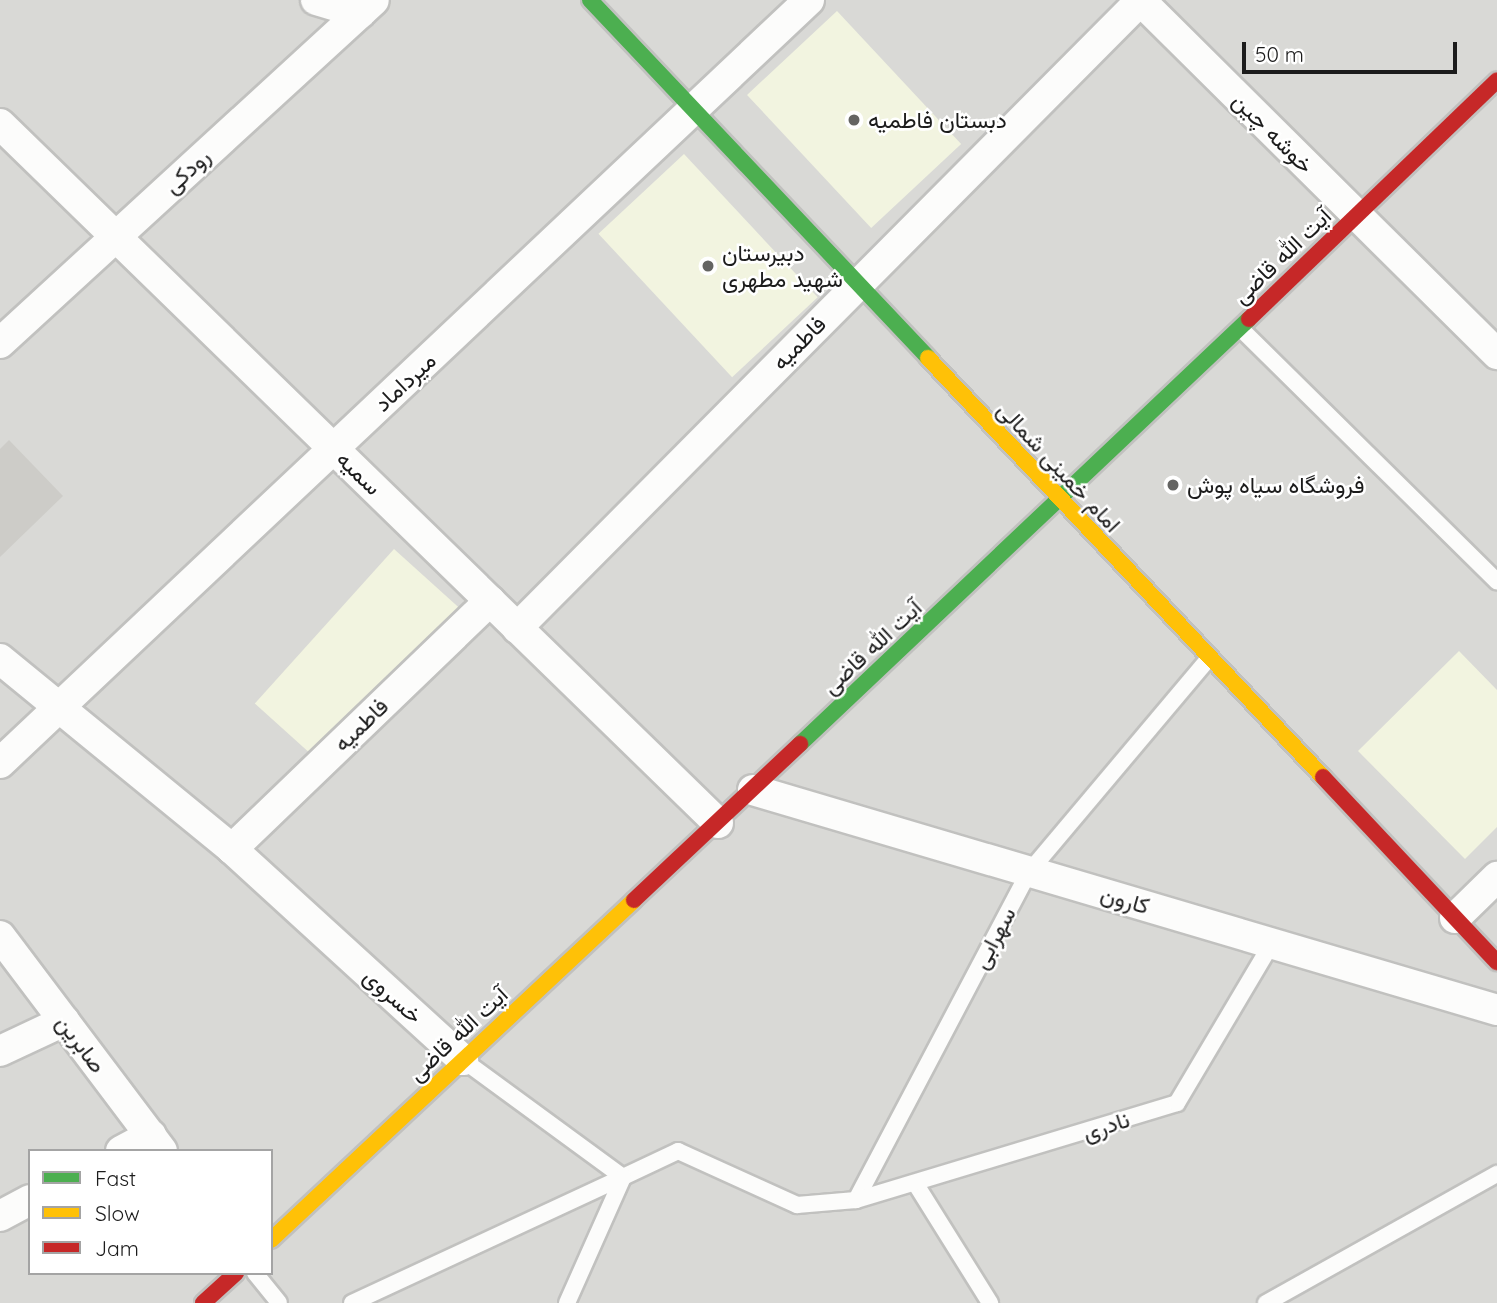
<!DOCTYPE html>
<meta charset="utf-8">
<style>
body{margin:0}
#map{position:relative;width:1497px;height:1303px;overflow:hidden;background:#eaeae5;font-family:Quicksand,Vazirmatn,sans-serif}
div>[style]{position:absolute}
.residential>*{inset:0;background:#d9d9d6}
.education>*{inset:0;background:#f2f4e0;transform-origin:0 0}
.building>*{inset:0;background:#cdccc8}
.roads{filter:drop-shadow(2px 0 #c1c1bf) drop-shadow(-2px 0 #c1c1bf) drop-shadow(0 2px #c1c1bf) drop-shadow(0 -2px #c1c1bf)}
.lane>*{height:16px;margin:-8px;padding:0 8px;transform-origin:8px;border-radius:8px;background:#fcfcfb}
.street>*{height:30px;margin:-15px;padding:0 15px;transform-origin:15px;border-radius:15px;background:#fcfcfb}
.fast>*{height:16px;margin:-8px;padding:0 8px;transform-origin:8px;border-radius:8px;background:#4caf50}
.slow>*{height:16px;margin:-8px;padding:0 8px;transform-origin:8px;border-radius:8px;background:#ffc107}
.jam>*{height:16px;margin:-8px;padding:0 8px;transform-origin:8px;border-radius:8px;background:#c62828}
.dots>*{width:19px;height:19px;translate:-50% -50%;box-sizing:border-box;border:4px solid #fff;border-radius:50%}
span{translate:-50% -50%;white-space:nowrap;text-align:center;line-height:1.15;-webkit-text-stroke:5px #fff;paint-order:stroke}
.poi-label{font-size:23px;color:#1c1c1c}
.left{translate:0 -50%;text-align:left}
.street-label{font-size:23px;color:#1c1c1c}
.legend{position:absolute;left:28px;top:1149px;width:245px;height:126px;box-sizing:border-box;background:#fff;border:2px solid #a4a4a4;margin:0;padding:9px 12px;list-style:none;font-size:21px;color:#1c1c1c}
.legend li{display:flex;align-items:center;gap:14px;height:35px}
.legend b{width:35px;border:2px solid #a4a4a4}
.scale{position:absolute;left:1242px;top:42px;width:215px;height:32px;box-sizing:border-box;border:4px solid #1c1c1c;border-top:0;padding-left:9px;font-size:21px;line-height:24px;white-space:nowrap;color:#1c1c1c;-webkit-text-stroke:5px #fff;paint-order:stroke}
</style>
<div id="map">
<div class="residential">
<div style="clip-path:polygon(evenodd,0 0,1497px 0,1497px 1303px,0 1303px,0 0,30px 1151px,271px 1151px,271px 1273px,30px 1273px,30px 1151px)"></div>
</div>
<div class="education">
<div style="left:837px;top:11px;width:182px;height:123px;rotate:47deg"></div>
<div style="left:684px;top:154px;width:196px;height:117px;rotate:47deg"></div>
<div style="left:394px;top:549px;width:91px;height:208px;rotate:42deg"></div>
<div style="clip-path:polygon(1459px 651px,1497px 690px,1497px 827px,1465px 859px,1358px 751px)"></div>
</div>
<div class="building">
<div style="clip-path:polygon(9px 440px,63px 496px,0 557px,0 449px)"></div>
</div>
<div class="roads">
<div class="lane">
<div style="left:1240px;top:328px;width:361px;rotate:44.6deg"></div>
<div style="left:463px;top:1060px;width:198px;rotate:36.2deg"></div>
<div style="left:623px;top:1177px;width:61px;rotate:-25.3deg"></div>
<div style="left:678px;top:1151px;width:131px;rotate:24.4deg"></div>
<div style="left:797px;top:1205px;width:59px;rotate:-4.8deg"></div>
<div style="left:856px;top:1200px;width:371px;rotate:-62.2deg"></div>
<div style="left:1029px;top:872px;width:280px;rotate:-49.9deg"></div>
<div style="left:917px;top:1186px;width:138px;rotate:58deg"></div>
<div style="left:856px;top:1200px;width:335px;rotate:-16.8deg"></div>
<div style="left:1177px;top:1103px;width:186px;rotate:-59.3deg"></div>
<div style="left:255px;top:1273px;width:38px;rotate:51deg"></div>
<div style="left:352px;top:1303px;width:299px;rotate:-24.9deg"></div>
<div style="left:567px;top:1303px;width:138px;rotate:-66deg"></div>
<div style="left:1266px;top:1303px;width:265px;rotate:-29.2deg"></div>
</div>
<div class="street">
<div style="left:316px;top:0;width:46px;rotate:16.5deg"></div>
<div style="left:1140px;top:0;width:503px;rotate:44.76deg"></div>
<div style="left:0;top:124px;width:1002px;rotate:44.23deg"></div>
<div style="left:0;top:343px;width:507px;rotate:-42.52deg"></div>
<div style="left:517px;top:628px;width:885px;rotate:-45.18deg"></div>
<div style="left:0;top:659px;width:300px;rotate:39.3deg"></div>
<div style="left:232px;top:849px;width:313px;rotate:42.4deg"></div>
<div style="left:0;top:763px;width:1112px;rotate:-43.32deg"></div>
<div style="left:753px;top:790px;width:776px;rotate:16.47deg"></div>
<div style="left:232px;top:849px;width:358px;rotate:-43.9deg"></div>
<div style="left:1455px;top:918px;width:59px;rotate:-44.3deg"></div>
<div style="left:0;top:936px;width:269px;rotate:53deg"></div>
<div style="left:0;top:1051px;width:71px;rotate:-25.1deg"></div>
<div style="left:121px;top:1151px;width:34px;rotate:-28deg"></div>
<div style="left:0;top:1216px;width:34px;rotate:-28deg"></div>
</div>
<div class="fast">
<div style="left:590px;top:0;width:492px;rotate:46.6deg"></div>
<div style="left:800px;top:744px;width:618px;rotate:-43.43deg"></div>
</div>
<div class="slow">
<div style="left:928px;top:358px;width:576px;rotate:46.69deg"></div>
<div style="left:271px;top:1240px;width:497px;rotate:-43.1deg"></div>
</div>
<div class="jam">
<div style="left:1249px;top:319px;width:344px;rotate:-43.9deg"></div>
<div style="left:1323px;top:777px;width:254px;rotate:46.8deg"></div>
<div style="left:634px;top:900px;width:228px;rotate:-43.2deg"></div>
<div style="left:203px;top:1303px;width:45px;rotate:-42.3deg"></div>
</div>
</div>
<div class="dots">
<div style="left:854px;top:120px;background:#646462"></div>
<div style="left:708px;top:266px;background:#646462"></div>
<div style="left:1173px;top:485px;background:#646462"></div>
</div>
<div class="poi-label">
<span class="left" style="left:868px;top:120px">دبستان فاطمیه</span>
<span class="left" style="left:722px;top:266px">دبیرستان<br>شهید مطهری</span>
<span class="left" style="left:1187px;top:485px">فروشگاه سیاه پوش</span>
</div>
<div class="street-label">
<span style="left:1273px;top:133px;rotate:45deg">خوشه چین</span>
<span style="left:187px;top:171px;rotate:-43deg">رودکی</span>
<span style="left:1282px;top:256px;rotate:-44deg">آیت الله قاضی</span>
<span style="left:799px;top:343px;rotate:-45deg">فاطمیه</span>
<span style="left:405px;top:382px;rotate:-43deg">میرداماد</span>
<span style="left:1059px;top:467px;rotate:47deg">امام خمینی شمالی</span>
<span style="left:359px;top:473px;rotate:44deg">سمیه</span>
<span style="left:872px;top:647px;rotate:-43deg">آیت الله قاضی</span>
<span style="left:361px;top:725px;rotate:-44deg">فاطمیه</span>
<span style="left:1125px;top:900px;rotate:16deg">کارون</span>
<span style="left:994px;top:938px;rotate:-62deg">سهرابی</span>
<span style="left:393px;top:996px;rotate:42deg">خسروی</span>
<span style="left:458px;top:1034px;rotate:-43deg">آیت الله قاضی</span>
<span style="left:81px;top:1044px;rotate:53deg">صابرین</span>
<span style="left:1106px;top:1126px;rotate:-18deg">نادری</span>
</div>
<ul class="legend">
<li><b style="height:9px;background:#4caf50"></b>Fast</li>
<li><b style="height:9px;background:#ffc107"></b>Slow</li>
<li><b style="height:9px;background:#c62828"></b>Jam</li>
</ul>
<div class="scale">50 m</div>
</div>
